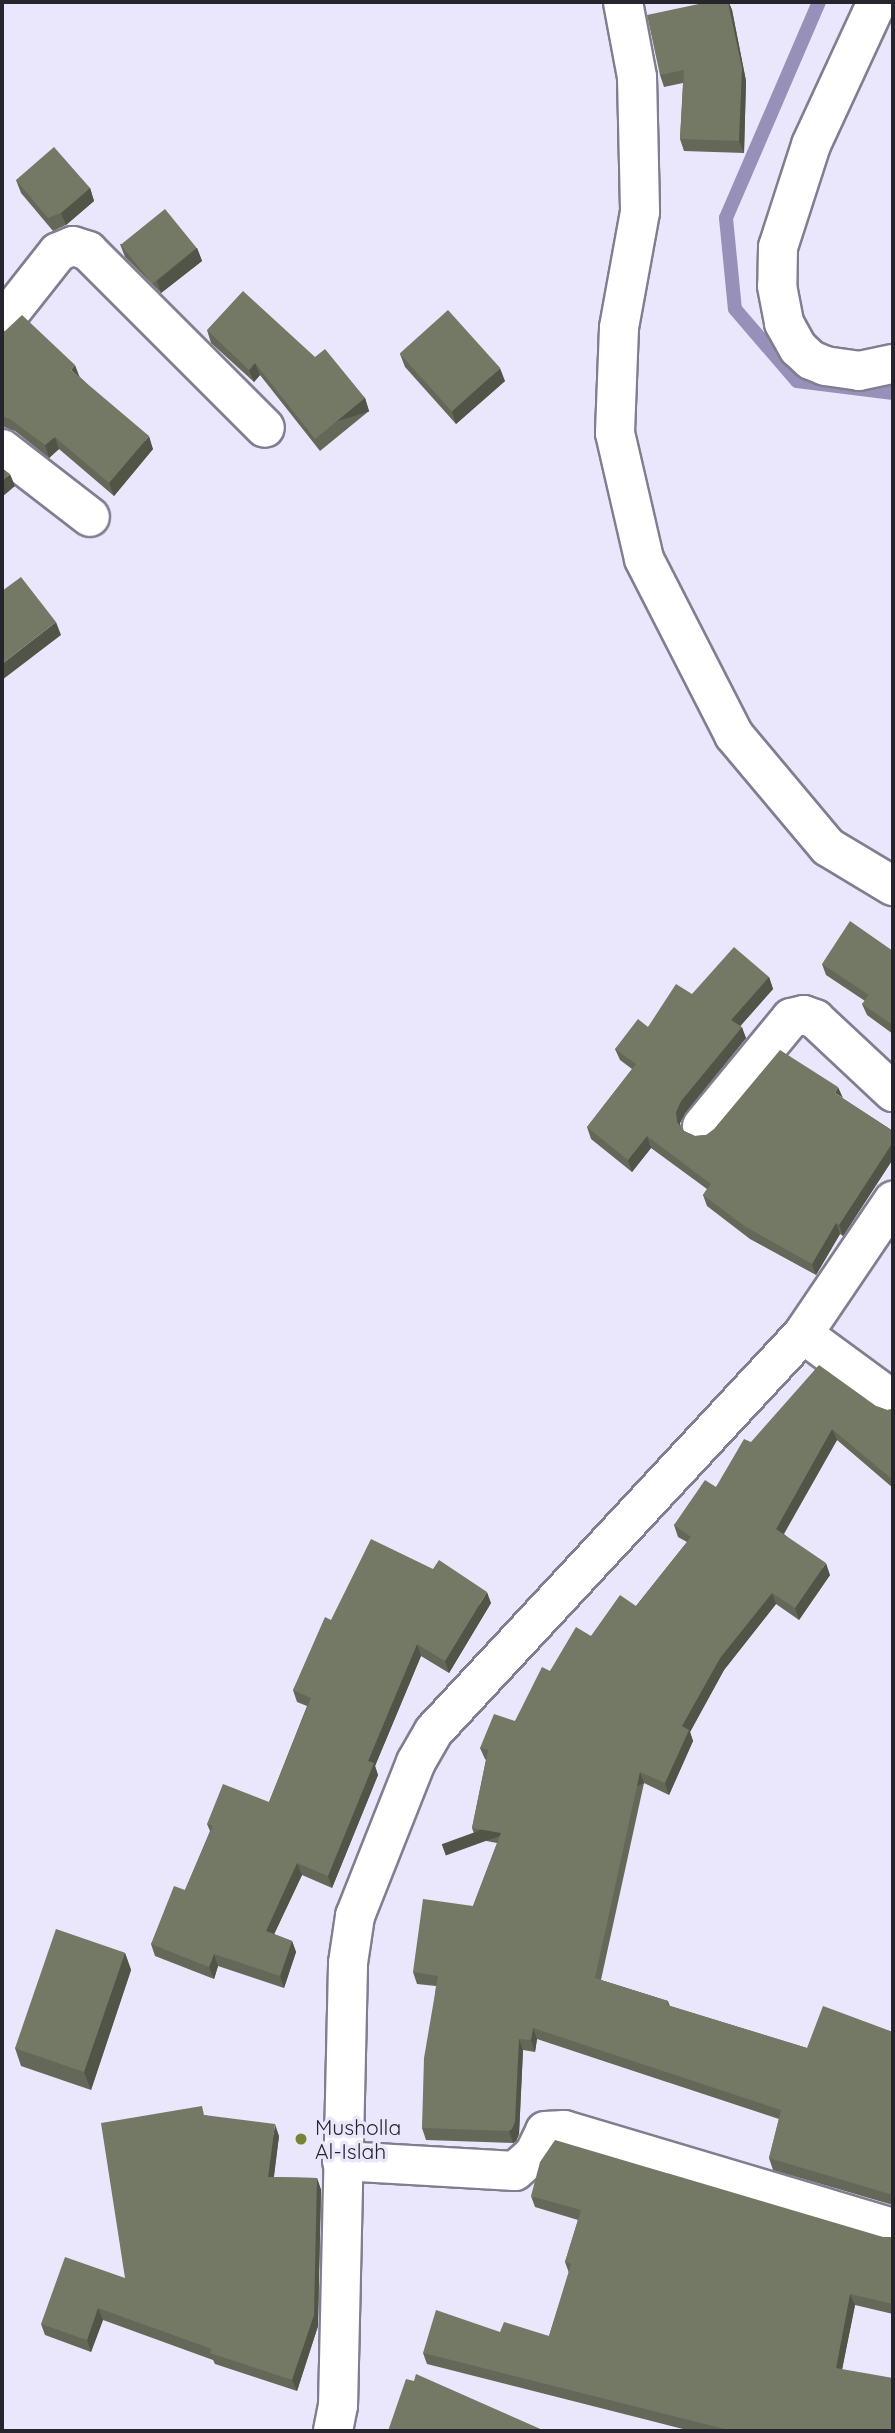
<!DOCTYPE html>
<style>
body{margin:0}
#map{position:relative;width:895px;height:2433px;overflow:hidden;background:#eae7fc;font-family:Quicksand,sans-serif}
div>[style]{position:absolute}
.stream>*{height:14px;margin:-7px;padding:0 7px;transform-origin:7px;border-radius:7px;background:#9790b9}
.roads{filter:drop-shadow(2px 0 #817e90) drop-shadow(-2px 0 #817e90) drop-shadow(0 2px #817e90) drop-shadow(0 -2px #817e90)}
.street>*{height:38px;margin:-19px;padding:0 19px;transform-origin:19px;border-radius:19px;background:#fff}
.secondary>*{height:38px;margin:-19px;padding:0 19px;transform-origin:19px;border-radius:19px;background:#fff}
.wall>*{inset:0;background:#646858}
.shaded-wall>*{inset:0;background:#515547;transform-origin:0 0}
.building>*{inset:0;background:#747966;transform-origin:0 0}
.dots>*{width:19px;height:19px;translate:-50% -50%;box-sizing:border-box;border:4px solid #eae7fc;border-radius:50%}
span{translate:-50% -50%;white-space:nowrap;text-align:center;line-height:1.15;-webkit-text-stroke:7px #eae7fc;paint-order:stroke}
.poi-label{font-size:21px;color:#26242c}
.left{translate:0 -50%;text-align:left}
.frame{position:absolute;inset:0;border:4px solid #26242c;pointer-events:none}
</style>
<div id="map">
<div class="stream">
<div style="left:819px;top:2px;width:235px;rotate:113.3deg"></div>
<div style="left:726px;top:218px;width:91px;rotate:84.4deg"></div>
<div style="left:735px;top:309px;width:95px;rotate:49.3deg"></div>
<div style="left:797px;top:381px;width:97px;rotate:7.1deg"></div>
</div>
<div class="roads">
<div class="street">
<div style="left:877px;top:2px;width:157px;rotate:114.8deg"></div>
<div style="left:811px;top:145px;width:107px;rotate:107.9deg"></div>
<div style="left:778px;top:247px;width:39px;rotate:91deg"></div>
<div style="left:777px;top:286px;width:38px;rotate:79deg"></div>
<div style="left:784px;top:323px;width:29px;rotate:61deg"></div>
<div style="left:798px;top:348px;width:18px;rotate:43deg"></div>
<div style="left:811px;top:360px;width:15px;rotate:23deg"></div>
<div style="left:825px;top:366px;width:34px;rotate:8deg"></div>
<div style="left:859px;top:371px;width:35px;rotate:-12deg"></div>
<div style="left:2px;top:323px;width:90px;rotate:-51.7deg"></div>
<div style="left:58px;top:252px;width:16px;rotate:-22deg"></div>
<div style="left:73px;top:246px;width:16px;rotate:18deg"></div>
<div style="left:88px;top:251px;width:250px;rotate:45deg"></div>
<div style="left:2px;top:449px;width:111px;rotate:37.7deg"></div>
<div style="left:702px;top:1126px;width:140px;rotate:-50.5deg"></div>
<div style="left:791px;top:1018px;width:13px;rotate:-13deg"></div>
<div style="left:804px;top:1015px;width:12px;rotate:20deg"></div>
<div style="left:815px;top:1019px;width:107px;rotate:43.1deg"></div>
<div style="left:803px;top:1334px;width:112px;rotate:36.3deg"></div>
<div style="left:342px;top:2161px;width:173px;rotate:3.3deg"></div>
<div style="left:515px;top:2171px;width:25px;rotate:-42deg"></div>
<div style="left:534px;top:2154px;width:25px;rotate:-64deg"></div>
<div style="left:545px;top:2131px;width:19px;rotate:-3deg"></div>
<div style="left:564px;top:2130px;width:343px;rotate:16.6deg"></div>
<div style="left:333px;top:2431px;width:25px;rotate:-79deg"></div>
<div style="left:338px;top:2406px;width:443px;rotate:-88.7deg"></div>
<div style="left:348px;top:1963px;width:48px;rotate:-81.5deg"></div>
<div style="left:355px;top:1916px;width:166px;rotate:-68.4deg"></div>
<div style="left:416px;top:1762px;width:36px;rotate:-60deg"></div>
<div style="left:434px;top:1731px;width:542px;rotate:-47.09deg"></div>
<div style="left:803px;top:1334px;width:161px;rotate:-55.9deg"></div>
</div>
<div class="secondary">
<div style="left:623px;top:2px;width:76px;rotate:79.4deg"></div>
<div style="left:637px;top:77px;width:135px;rotate:88.7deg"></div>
<div style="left:640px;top:212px;width:118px;rotate:100.3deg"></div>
<div style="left:619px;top:328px;width:105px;rotate:92.2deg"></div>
<div style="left:615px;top:433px;width:129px;rotate:77deg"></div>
<div style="left:644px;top:559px;width:198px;rotate:62.9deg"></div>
<div style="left:734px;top:735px;width:146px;rotate:50deg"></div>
<div style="left:828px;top:847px;width:76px;rotate:31deg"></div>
</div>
</div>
<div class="wall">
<div style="clip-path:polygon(708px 2px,729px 2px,732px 10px,746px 81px,744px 153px,684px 151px,680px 139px,683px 83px,664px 87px,660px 75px)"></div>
<div style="clip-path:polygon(16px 180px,90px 188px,94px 201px,66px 225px,53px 231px,21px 193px)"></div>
<div style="clip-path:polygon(120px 244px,197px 248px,202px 261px,161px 293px,125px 257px)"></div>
<div style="clip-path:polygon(207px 330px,315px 357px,365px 398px,369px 411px,320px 451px,260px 375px,254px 382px,211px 343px)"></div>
<div style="clip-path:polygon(2px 331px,80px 377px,153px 449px,114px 496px,59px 449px,49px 458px,15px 431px,4px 427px,2px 428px)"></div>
<div style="clip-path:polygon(400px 354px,505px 381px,456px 424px,405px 367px)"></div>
<div style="clip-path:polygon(893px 951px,893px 1034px,867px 1015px,862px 1004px,865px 1001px,826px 975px,822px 964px)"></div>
<div style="clip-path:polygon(769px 977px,773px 989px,740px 1026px,746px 1038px,685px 1113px,680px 1123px,681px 1127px,684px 1131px,695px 1136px,706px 1135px,842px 1098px,893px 1131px,893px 1159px,843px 1236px,840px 1234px,816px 1275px,750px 1239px,707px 1206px,703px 1195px,707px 1189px,651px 1148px,632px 1172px,591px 1139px,587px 1127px,632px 1069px,620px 1060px,615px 1049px,648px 1027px,692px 994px)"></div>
<div style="clip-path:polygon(876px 1406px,887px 1410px,893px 1409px,893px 1488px,837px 1440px,784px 1534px,830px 1575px,799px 1620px,776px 1604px,724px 1670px,690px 1732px,693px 1741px,669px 1795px,644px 1783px,601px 1980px,668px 2001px,670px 2006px,807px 2048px,893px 2032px,893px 2030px,893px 2205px,773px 2170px,769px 2158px,779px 2119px,537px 2039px,535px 2052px,523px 2050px,519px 2134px,516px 2141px,513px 2143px,426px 2140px,422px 2128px,436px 1986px,417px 1984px,413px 1972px,473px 1906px,497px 1843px,476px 1839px,472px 1828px,486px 1760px,485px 1759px,480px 1748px,515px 1721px,550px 1671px,591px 1636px,636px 1606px,687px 1542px,678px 1537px,674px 1525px,716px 1487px,751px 1442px)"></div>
<div style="clip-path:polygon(491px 1603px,449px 1673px,421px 1656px,375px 1766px,378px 1775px,332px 1888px,302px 1875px,274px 1934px,292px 1941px,296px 1952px,284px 1988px,218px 1966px,214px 1979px,155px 1956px,151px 1944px,185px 1890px,210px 1831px,207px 1824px,269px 1802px,307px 1706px,297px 1702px,293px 1690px,331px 1620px)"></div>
<div style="clip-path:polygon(125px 1953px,131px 1970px,91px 2090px,21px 2066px,15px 2048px)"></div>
<div style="clip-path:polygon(205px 2115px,279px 2136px,274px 2177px,317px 2178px,321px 2190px,318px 2326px,297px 2391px,215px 2364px,213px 2360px,103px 2320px,91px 2352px,45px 2335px,41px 2324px,125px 2278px)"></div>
<div style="clip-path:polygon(531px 2196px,883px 2237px,893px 2237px,893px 2314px,855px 2305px,842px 2369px,893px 2431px,691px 2431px,427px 2364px,423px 2353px,500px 2332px,549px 2336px,569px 2273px,565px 2262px,578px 2220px,535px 2207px)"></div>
</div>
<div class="shaded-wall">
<div style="clip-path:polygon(728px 2px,732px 10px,746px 81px,744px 153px,739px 141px)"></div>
<div style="clip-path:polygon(90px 188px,94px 201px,66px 225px,61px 213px)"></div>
<div style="clip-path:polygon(197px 248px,202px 261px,161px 293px,157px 281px)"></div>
<div style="clip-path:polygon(255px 363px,260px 375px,254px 382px,249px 370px)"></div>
<div style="clip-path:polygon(75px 365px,80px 378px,71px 370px)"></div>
<div style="clip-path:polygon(500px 368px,505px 381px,456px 424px,452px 411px)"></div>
<div style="left:365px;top:398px;width:14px;height:65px;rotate:73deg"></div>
<div style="clip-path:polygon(149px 436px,153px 449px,114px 496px,109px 483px)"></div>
<div style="clip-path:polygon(55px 437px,59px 449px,49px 458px,45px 445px)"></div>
<div style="clip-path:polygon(10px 474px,15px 486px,2px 497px,2px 481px)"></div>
<div style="clip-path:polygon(56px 622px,61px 635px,2px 680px,2px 664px)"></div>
<div style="clip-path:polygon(769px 977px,773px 989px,736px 1031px,731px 1020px)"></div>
<div style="clip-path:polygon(742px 1027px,746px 1038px,685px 1113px,680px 1123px,681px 1133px,677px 1122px,676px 1112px,681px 1101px)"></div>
<div style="clip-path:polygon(838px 1087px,843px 1098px,835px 1093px)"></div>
<div style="clip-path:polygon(647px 1136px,651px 1148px,632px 1172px,628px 1160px)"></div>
<div style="clip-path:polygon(893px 1142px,893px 1159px,843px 1236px,839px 1225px)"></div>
<div style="clip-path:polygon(836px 1223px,840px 1234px,816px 1275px,812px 1264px)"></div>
<div style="clip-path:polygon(832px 1429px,837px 1440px,780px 1540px,776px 1529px)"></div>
<div style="clip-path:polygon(826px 1563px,830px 1575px,799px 1620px,795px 1608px)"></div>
<div style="clip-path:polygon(487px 1592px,491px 1603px,449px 1673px,445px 1661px)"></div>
<div style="clip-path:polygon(772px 1593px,776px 1604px,724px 1670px,690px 1732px,693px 1741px,669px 1795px,665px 1783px,682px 1726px,720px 1658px)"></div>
<div style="clip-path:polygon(417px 1644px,421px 1656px,375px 1766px,378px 1775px,332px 1888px,328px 1876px,368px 1761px)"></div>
<div style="left:640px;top:1772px;width:12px;height:211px;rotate:70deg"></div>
<div style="clip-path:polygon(297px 1863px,302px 1875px,270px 1943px,266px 1931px)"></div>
<div style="clip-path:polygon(292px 1941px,296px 1952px,284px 1988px,280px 1976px)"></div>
<div style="clip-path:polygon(125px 1953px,131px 1970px,91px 2090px,84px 2072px)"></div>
<div style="clip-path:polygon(214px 1954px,218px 1966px,214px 1979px,209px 1967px)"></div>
<div style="clip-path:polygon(533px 2028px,537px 2039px,535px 2052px,531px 2040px)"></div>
<div style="clip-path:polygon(519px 2039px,523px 2050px,519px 2134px,516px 2141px,513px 2143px,509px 2131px)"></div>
<div style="clip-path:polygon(275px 2124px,279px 2136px,272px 2189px,268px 2177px)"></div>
<div style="clip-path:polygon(317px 2178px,321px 2190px,318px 2326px,297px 2391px,292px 2380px)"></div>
<div style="clip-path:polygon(850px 2294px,855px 2305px,840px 2380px,836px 2368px)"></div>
<div style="clip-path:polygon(98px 2308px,103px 2320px,91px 2352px,87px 2340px)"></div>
</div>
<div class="building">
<div style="clip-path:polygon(708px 2px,728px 2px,742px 68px,739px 141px,680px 139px,684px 70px,660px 75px,647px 15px)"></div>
<div style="clip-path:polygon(54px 147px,90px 188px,61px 213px,48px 218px,16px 180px)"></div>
<div style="left:165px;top:209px;width:50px;height:57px;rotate:51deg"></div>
<div style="clip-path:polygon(243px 291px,315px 357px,325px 349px,365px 398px,315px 439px,255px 363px,249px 370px,207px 330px)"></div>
<div style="left:448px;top:310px;width:78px;height:65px;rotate:48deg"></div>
<div style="clip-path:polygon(22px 315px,75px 365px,71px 370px,149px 436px,109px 483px,55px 437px,45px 445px,10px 419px,2px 416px,2px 331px,5px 331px)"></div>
<div style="clip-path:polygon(2px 468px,10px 474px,2px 481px)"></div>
<div style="clip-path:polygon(21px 577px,56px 622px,2px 664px,2px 591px)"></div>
<div style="clip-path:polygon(850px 921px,893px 951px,893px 1025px,862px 1004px,869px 995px,822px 964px)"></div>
<div style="clip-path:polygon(734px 947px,769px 977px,731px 1020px,742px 1027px,681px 1101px,676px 1112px,677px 1122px,684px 1131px,695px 1136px,706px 1135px,714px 1129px,780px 1050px,838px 1087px,835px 1093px,893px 1131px,893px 1142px,839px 1225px,836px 1223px,812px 1264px,746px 1227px,703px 1195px,711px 1184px,647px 1136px,628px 1160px,587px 1127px,636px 1064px,615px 1049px,638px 1019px,648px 1027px,676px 984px,692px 994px)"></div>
<div style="clip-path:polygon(819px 1365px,876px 1406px,887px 1410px,893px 1409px,893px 1480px,832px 1429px,776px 1529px,826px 1563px,795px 1608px,772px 1593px,720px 1658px,682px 1726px,689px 1730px,665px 1783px,640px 1772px,595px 1978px,668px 2001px,667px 2005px,807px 2048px,823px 2006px,893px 2032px,893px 2030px,893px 2195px,769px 2158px,781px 2110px,533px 2028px,531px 2040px,519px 2039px,515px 2122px,512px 2129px,509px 2131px,422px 2128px,424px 2058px,438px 1976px,413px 1972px,423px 1899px,473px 1906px,501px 1833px,472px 1828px,488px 1750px,480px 1748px,494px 1714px,515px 1721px,542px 1667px,550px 1671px,576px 1627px,591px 1636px,620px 1595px,636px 1606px,691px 1537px,674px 1525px,705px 1480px,716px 1487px,744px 1439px,751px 1442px)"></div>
<div style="clip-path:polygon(371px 1539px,433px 1569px,439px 1560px,487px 1592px,445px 1661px,417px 1644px,368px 1761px,374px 1763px,328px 1876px,297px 1863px,266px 1931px,292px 1941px,280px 1976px,214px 1954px,209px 1967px,151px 1944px,174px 1886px,185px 1890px,213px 1826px,207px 1824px,223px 1784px,269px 1802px,311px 1698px,293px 1690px,325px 1617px,331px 1620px)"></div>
<div style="left:56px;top:1929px;width:73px;height:126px;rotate:19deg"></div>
<div style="clip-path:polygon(202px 2106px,204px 2115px,275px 2124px,268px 2177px,317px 2178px,314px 2315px,292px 2380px,210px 2353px,212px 2349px,98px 2308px,87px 2340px,41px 2324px,65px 2257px,125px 2278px,101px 2123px)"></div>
<div style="clip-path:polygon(555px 2140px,883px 2237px,893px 2237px,893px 2304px,850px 2294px,836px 2368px,893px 2378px,893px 2431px,733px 2431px,423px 2353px,436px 2310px,500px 2332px,504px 2322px,549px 2336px,571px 2264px,565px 2262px,581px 2210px,531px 2196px,540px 2162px)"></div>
<div style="clip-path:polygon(416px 2374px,545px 2431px,388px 2431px,406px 2379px,414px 2381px)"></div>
</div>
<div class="dots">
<div style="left:301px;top:2139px;background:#748535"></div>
</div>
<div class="poi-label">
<span class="left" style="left:315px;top:2139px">Musholla<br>Al-Islah</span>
</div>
<div class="frame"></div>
</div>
